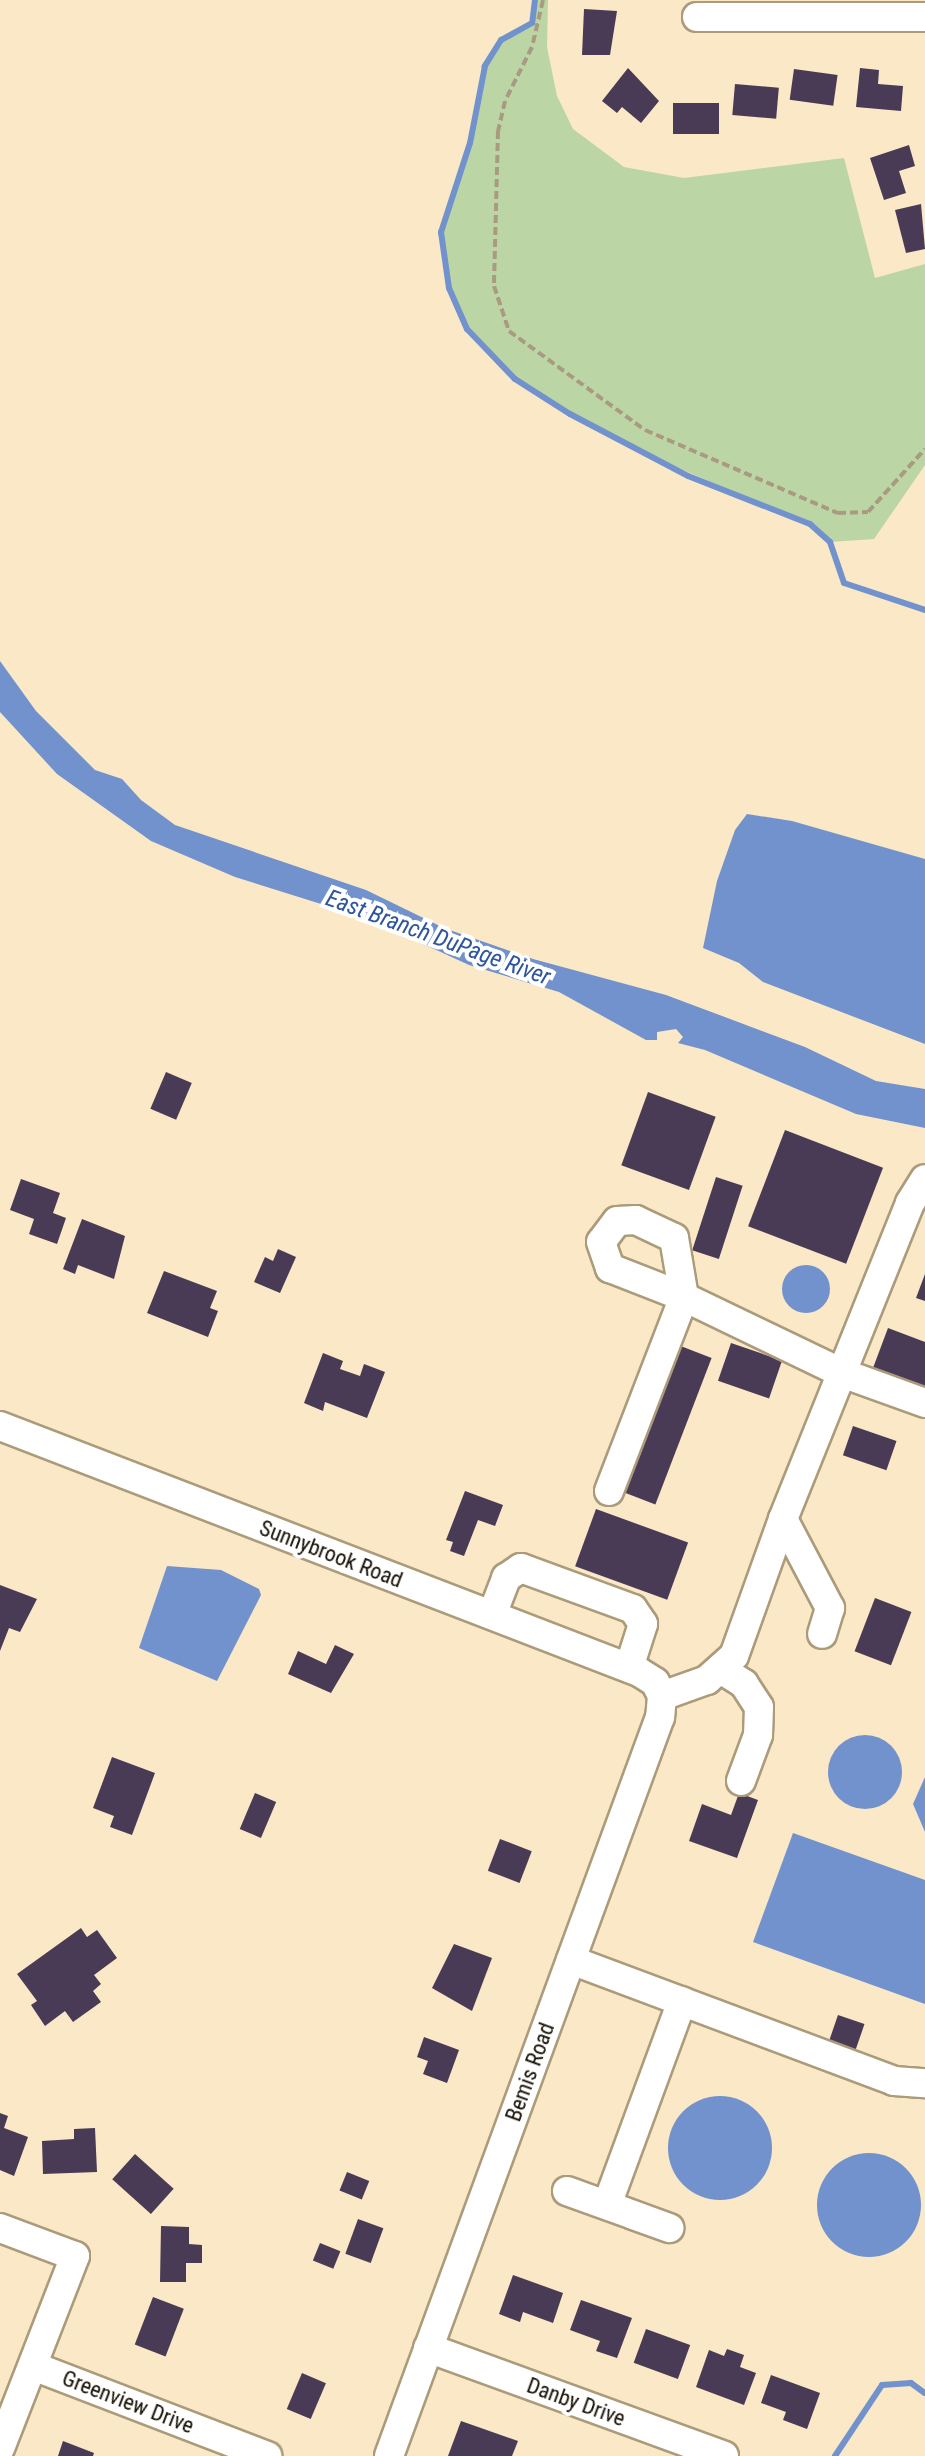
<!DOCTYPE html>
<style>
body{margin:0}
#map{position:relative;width:925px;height:2456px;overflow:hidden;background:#fae8c6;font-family:"Roboto Condensed",sans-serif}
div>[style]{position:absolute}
.green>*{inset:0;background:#bcd5a5}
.water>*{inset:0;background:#7192cd}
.round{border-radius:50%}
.stream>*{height:6px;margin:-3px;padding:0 3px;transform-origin:3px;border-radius:3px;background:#7192cd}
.building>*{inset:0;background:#493a55;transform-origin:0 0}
.path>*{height:4px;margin-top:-2px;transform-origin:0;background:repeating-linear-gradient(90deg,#a99b81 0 8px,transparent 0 12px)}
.roads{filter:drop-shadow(2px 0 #ab9b7b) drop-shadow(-2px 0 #ab9b7b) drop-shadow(0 2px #ab9b7b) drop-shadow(0 -2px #ab9b7b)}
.minor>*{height:28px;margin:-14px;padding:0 14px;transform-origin:14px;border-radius:14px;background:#fff}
span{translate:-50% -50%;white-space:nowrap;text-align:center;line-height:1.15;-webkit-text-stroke:8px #fff;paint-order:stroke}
.street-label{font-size:22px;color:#150f04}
.water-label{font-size:24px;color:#2e559d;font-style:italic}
</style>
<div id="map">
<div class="green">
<div style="clip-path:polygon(535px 0,548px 0,547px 47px,557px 96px,573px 129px,624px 167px,684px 178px,844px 158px,875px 278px,925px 264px,925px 465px,874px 539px,830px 542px,810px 524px,629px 447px,515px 379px,467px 329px,449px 288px,441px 232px,470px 143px,485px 66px,501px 40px,532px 23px)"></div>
</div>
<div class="water">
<div style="clip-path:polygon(0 661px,36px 711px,95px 770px,122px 779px,141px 800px,175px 825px,366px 890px,444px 928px,533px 959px,666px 995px,805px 1047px,876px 1081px,925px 1089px,925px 1128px,856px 1114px,705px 1050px,678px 1043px,683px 1037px,676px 1029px,657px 1032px,657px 1040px,646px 1040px,559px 992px,469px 965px,369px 919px,235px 877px,151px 841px,57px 774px,0 712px)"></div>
<div style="clip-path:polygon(747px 814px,792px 821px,925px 859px,925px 1044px,763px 982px,739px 963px,703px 948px,717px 881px,735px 830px)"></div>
<div class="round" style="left:782px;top:1265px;width:48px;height:48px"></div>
<div style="clip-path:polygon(167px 1566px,221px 1570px,259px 1589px,261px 1595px,217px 1681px,139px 1648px)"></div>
<div class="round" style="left:828px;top:1735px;width:74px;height:74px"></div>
<div style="clip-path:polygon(925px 1777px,925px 1832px,913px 1804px)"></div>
<div style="clip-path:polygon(793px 1833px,925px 1880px,925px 2004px,753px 1942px)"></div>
<div class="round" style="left:668px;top:2096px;width:104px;height:104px"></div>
<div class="round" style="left:817px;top:2153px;width:104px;height:104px"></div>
</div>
<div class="stream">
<div style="left:535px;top:0;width:23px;rotate:97deg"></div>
<div style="left:532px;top:23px;width:35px;rotate:151deg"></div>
<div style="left:501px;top:40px;width:31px;rotate:122deg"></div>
<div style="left:485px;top:66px;width:78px;rotate:101deg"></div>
<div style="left:470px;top:143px;width:94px;rotate:108deg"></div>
<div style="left:441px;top:232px;width:57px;rotate:81.9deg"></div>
<div style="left:449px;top:288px;width:45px;rotate:66.3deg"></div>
<div style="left:467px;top:329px;width:69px;rotate:46.2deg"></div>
<div style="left:515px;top:379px;width:65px;rotate:32.5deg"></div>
<div style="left:570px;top:414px;width:133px;rotate:27.7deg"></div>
<div style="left:688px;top:476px;width:131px;rotate:21.5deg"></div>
<div style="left:810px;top:524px;width:27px;rotate:42deg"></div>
<div style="left:830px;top:542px;width:43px;rotate:71.1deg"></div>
<div style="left:844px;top:583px;width:85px;rotate:18.4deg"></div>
<div style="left:835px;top:2456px;width:85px;rotate:-56.5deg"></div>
<div style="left:882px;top:2385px;width:29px;rotate:-4deg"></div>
<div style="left:911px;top:2383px;width:17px;rotate:36deg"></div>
</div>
<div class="building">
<div style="clip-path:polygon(584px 9px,617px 11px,610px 55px,582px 55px)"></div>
<div style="clip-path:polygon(628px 68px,659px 101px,641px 123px,622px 107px,617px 113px,602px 101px)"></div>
<div style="clip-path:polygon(860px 68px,879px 70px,878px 84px,903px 86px,901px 111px,856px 107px)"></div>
<div style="left:794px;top:69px;width:44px;height:31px;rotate:8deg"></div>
<div style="left:735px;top:84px;width:44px;height:31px;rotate:5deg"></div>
<div style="left:673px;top:103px;width:46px;height:31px"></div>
<div style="clip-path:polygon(909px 145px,915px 166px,899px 171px,906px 193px,884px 200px,870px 158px)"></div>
<div style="clip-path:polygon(921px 204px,925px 249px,906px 253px,895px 210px)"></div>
<div style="left:166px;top:1072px;width:28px;height:40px;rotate:23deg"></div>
<div style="left:648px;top:1092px;width:72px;height:78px;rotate:20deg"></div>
<div style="left:785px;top:1130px;width:105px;height:103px;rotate:21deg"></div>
<div style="left:716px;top:1177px;width:28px;height:77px;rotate:18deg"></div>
<div style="clip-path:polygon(21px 1179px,60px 1193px,53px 1213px,66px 1218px,57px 1244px,29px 1234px,34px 1219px,10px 1210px)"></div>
<div style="clip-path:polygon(82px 1219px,125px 1236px,114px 1279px,78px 1265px,75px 1274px,63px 1269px)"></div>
<div style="clip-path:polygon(278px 1249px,296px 1257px,280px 1293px,254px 1282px,265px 1257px,273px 1261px)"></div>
<div style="clip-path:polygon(164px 1271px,217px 1291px,210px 1308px,218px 1311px,208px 1337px,147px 1313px)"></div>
<div style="clip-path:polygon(925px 1274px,925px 1301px,916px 1298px)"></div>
<div style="clip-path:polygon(888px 1328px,925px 1342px,925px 1396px,870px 1376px)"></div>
<div style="left:731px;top:1343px;width:54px;height:40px;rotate:19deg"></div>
<div style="left:678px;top:1345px;width:36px;height:157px;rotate:21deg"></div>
<div style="clip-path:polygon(323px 1353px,343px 1361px,340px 1369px,360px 1376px,364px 1364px,385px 1372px,367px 1418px,325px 1402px,323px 1411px,304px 1403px)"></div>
<div style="left:853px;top:1426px;width:46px;height:31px;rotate:19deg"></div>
<div style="clip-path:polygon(465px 1491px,503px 1505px,495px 1526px,478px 1520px,464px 1556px,450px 1551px,453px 1542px,446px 1540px)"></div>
<div style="left:596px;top:1509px;width:98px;height:61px;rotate:20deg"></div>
<div style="clip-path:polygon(0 1585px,37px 1599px,20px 1632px,9px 1628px,0 1651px)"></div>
<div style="left:875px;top:1598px;width:39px;height:57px;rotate:21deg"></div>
<div style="clip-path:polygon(335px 1645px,354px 1654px,331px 1693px,288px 1674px,298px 1651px,326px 1664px)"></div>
<div style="clip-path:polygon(112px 1757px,155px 1773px,132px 1835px,110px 1827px,114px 1816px,93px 1808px)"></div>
<div style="left:255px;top:1793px;width:23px;height:39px;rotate:23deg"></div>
<div style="clip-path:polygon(739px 1793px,758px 1800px,737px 1858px,689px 1841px,702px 1804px,731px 1815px)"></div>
<div style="left:500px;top:1839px;width:34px;height:34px;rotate:21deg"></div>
<div style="clip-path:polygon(81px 1928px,87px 1937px,97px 1930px,117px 1958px,94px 1975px,101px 1984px,93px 1991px,101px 2002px,73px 2022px,65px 2011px,45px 2026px,31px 2005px,37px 2001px,17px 1974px)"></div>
<div style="clip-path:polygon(454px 1944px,492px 1958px,472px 2011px,432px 1988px)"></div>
<div style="left:838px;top:2015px;width:28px;height:32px;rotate:19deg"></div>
<div style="clip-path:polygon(424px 2037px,459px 2050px,447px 2083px,423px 2074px,428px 2061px,417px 2057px)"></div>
<div style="clip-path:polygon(0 2113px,8px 2116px,4px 2128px,28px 2137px,14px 2176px,0 2170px)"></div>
<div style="clip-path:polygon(95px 2128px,97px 2172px,43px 2174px,42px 2141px,74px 2139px,74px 2129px)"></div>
<div style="left:135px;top:2154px;width:52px;height:34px;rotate:42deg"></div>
<div style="left:347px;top:2172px;width:24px;height:20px;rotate:22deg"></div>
<div style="left:358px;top:2219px;width:27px;height:37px;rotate:20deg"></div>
<div style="clip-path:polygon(161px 2226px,189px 2227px,189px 2244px,202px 2245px,202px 2263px,186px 2263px,186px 2282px,160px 2282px)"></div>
<div style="left:320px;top:2243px;width:22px;height:19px;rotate:22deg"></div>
<div style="clip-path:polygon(513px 2275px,563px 2293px,553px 2323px,523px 2312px,520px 2322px,499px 2314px)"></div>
<div style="left:153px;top:2297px;width:33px;height:51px;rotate:21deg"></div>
<div style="clip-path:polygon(581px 2300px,632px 2318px,617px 2358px,596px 2351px,600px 2341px,570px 2330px)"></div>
<div style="left:646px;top:2329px;width:47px;height:36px;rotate:20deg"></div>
<div style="clip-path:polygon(727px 2349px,744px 2355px,740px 2367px,756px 2373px,744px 2405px,696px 2387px,709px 2350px,724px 2356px)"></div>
<div style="left:302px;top:2373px;width:26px;height:39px;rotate:23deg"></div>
<div style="clip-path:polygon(771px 2375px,820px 2393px,807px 2429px,783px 2420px,786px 2412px,761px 2403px)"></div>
<div style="clip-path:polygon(461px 2421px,518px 2441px,512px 2456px,448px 2456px)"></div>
<div style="clip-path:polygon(63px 2441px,94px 2453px,93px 2456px,58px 2456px)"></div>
</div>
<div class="path">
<div style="left:543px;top:0;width:48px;rotate:103.2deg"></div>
<div style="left:532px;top:47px;width:60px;rotate:116.6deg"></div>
<div style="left:505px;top:101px;width:31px;rotate:103deg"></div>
<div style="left:498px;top:131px;width:155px;rotate:91.5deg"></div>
<div style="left:494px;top:286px;width:47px;rotate:71.6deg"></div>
<div style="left:509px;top:331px;width:168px;rotate:36.1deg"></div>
<div style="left:645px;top:430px;width:210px;rotate:23.3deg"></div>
<div style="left:838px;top:513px;width:30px;rotate:-2deg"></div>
<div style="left:868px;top:512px;width:85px;rotate:-47.9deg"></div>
</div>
<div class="roads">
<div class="minor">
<div style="left:697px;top:17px;width:228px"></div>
<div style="left:0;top:1426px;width:685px;rotate:21.06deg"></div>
<div style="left:639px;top:1672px;width:19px;rotate:32deg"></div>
<div style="left:655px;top:1682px;width:16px;rotate:63deg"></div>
<div style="left:662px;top:1696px;width:21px;rotate:95deg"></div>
<div style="left:660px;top:1717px;width:787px;rotate:110.14deg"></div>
<div style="left:609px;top:1491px;width:208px;rotate:-68.9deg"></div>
<div style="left:684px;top:1297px;width:60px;rotate:-99.6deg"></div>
<div style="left:674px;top:1238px;width:42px;rotate:-154.7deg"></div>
<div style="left:636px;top:1220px;width:19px;rotate:177deg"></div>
<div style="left:617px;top:1221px;width:26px;rotate:127deg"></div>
<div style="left:601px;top:1242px;width:28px;rotate:71deg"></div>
<div style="left:610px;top:1268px;width:79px;rotate:21.4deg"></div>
<div style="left:684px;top:1297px;width:175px;rotate:25.7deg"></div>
<div style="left:842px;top:1373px;width:88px;rotate:19.9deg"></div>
<div style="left:783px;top:1519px;width:101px;rotate:62.2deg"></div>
<div style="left:830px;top:1608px;width:27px;rotate:107deg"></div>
<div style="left:492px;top:1615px;width:40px;rotate:-69deg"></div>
<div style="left:506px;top:1578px;width:18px;rotate:-34deg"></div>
<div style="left:521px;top:1568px;width:119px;rotate:20.1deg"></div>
<div style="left:633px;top:1609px;width:18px;rotate:56deg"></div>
<div style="left:643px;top:1624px;width:46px;rotate:107.7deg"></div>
<div style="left:722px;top:1670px;width:26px;rotate:32deg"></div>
<div style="left:744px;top:1684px;width:27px;rotate:57deg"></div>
<div style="left:759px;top:1707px;width:28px;rotate:92deg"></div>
<div style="left:758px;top:1735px;width:49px;rotate:110.3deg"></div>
<div style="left:662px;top:1696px;width:48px;rotate:-19.6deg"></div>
<div style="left:707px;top:1680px;width:36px;rotate:-42deg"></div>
<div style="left:734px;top:1656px;width:145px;rotate:-70.3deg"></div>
<div style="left:783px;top:1519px;width:341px;rotate:-68.1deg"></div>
<div style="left:910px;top:1203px;width:28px;rotate:-58deg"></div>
<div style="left:571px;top:1960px;width:345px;rotate:20.5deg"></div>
<div style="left:894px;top:2081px;width:31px;rotate:4deg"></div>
<div style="left:567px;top:2191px;width:109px;rotate:19.9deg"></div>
<div style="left:607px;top:2205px;width:217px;rotate:-69.8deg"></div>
<div style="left:0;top:2228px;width:80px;rotate:20.5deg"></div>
<div style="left:75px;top:2256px;width:206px;rotate:111.3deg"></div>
<div style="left:428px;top:2348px;width:315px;rotate:20deg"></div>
<div style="left:33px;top:2366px;width:251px;rotate:21deg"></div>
</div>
</div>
<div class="street-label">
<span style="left:331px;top:1554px;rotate:21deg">Sunnybrook Road</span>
<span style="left:530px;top:2072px;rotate:-70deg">Bemis Road</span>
<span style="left:128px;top:2402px;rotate:21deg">Greenview Drive</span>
<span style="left:576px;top:2402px;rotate:20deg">Danby Drive</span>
</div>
<div class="water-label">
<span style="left:438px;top:938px;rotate:20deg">East Branch DuPage River</span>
</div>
</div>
